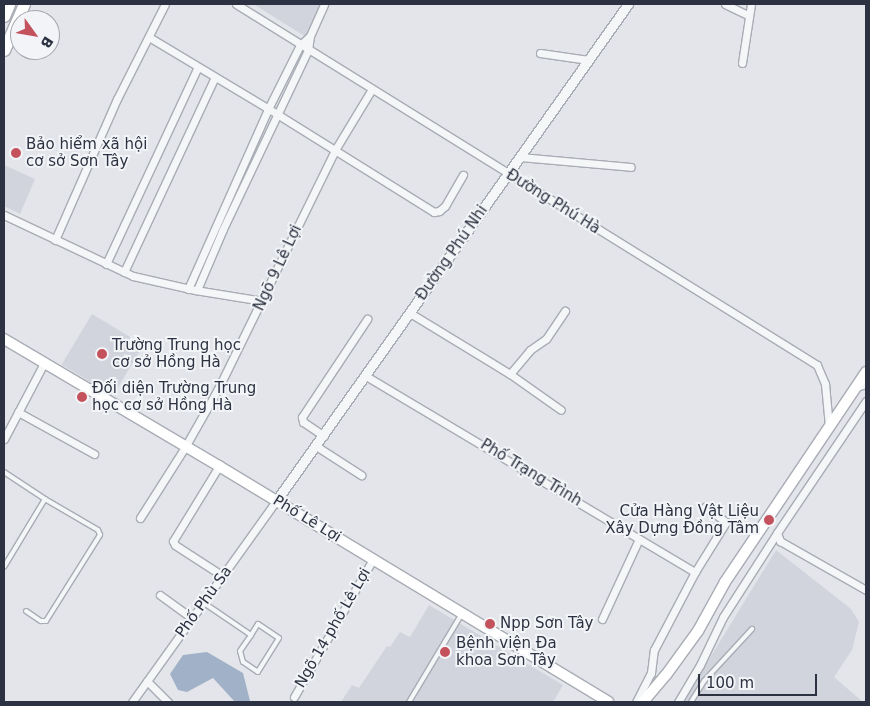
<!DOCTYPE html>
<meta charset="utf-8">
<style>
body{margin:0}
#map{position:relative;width:870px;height:706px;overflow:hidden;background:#e3e5ea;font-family:"DejaVu Sans",sans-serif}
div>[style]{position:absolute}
.built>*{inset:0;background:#d1d4dc;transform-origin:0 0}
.water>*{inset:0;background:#a1b1c7}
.roads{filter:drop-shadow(1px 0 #a8acb4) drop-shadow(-1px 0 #a8acb4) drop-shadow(0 1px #a8acb4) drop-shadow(0 -1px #a8acb4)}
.service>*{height:4px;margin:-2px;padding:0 2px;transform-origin:2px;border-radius:2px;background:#f5f6f8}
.minor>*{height:7px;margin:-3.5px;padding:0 3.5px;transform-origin:3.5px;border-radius:3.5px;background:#f5f6f8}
.tertiary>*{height:9px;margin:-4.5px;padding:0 4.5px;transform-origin:4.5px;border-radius:4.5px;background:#f5f6f8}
.secondary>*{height:10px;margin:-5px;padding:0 5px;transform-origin:5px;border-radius:5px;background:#fff}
.trunk>*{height:11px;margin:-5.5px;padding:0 5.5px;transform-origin:5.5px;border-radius:5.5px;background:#fff}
.dots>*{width:14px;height:14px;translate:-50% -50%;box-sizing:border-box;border:2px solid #f2f4f7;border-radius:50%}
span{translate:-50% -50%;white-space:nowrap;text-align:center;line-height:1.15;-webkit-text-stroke:4px #f2f4f7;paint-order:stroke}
.poi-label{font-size:15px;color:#2c3241}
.left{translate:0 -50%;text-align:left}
.right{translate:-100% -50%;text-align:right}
.street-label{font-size:15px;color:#2c3241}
.frame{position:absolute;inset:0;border:5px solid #2c3241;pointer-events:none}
.north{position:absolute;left:10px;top:10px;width:50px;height:50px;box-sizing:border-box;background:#f2f4f7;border:1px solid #a3a6ae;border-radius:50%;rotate:122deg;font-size:14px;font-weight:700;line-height:20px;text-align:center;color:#2c3241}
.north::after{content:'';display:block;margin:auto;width:18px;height:22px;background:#c4525c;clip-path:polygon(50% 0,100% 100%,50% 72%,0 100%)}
.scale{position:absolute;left:698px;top:674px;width:119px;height:22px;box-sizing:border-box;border:2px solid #2c3241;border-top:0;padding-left:6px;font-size:15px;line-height:18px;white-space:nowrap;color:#2c3241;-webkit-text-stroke:4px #f2f4f7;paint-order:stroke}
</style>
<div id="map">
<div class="built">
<div style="clip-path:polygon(253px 4px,322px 4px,306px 37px)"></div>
<div style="clip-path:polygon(4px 165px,35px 179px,20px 214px,4px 206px)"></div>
<div style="left:92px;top:314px;width:60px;height:59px;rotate:31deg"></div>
<div style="clip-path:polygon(776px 550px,851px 609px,859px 622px,852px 650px,834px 677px,863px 702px,683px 702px)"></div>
<div style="clip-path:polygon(429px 605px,563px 685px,553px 702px,341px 702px,352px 685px,359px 688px,387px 646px,390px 647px,400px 632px,410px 637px)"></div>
</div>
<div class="water">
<div style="clip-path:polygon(207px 652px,243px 673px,250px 701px,272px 702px,235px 702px,213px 678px,187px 692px,178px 690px,170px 674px,183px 655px)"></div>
</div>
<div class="roads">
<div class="service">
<div style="left:4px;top:472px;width:49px;rotate:33.4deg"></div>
<div style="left:45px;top:499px;width:79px;rotate:121.1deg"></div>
<div style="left:204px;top:603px;width:57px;rotate:34.2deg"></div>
<div style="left:251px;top:635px;width:13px;rotate:-58deg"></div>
<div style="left:258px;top:624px;width:25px;rotate:34deg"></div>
<div style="left:279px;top:638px;width:40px;rotate:122deg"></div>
<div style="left:258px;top:672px;width:18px;rotate:-146deg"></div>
<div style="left:243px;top:662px;width:11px;rotate:-105deg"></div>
<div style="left:240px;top:651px;width:19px;rotate:-55deg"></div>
<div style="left:26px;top:611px;width:18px;rotate:34deg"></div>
<div style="left:41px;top:621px;width:5px"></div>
<div style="left:46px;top:621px;width:102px;rotate:-57.9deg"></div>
<div style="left:100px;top:535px;width:5px;rotate:-112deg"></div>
<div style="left:98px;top:530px;width:61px;rotate:-149.7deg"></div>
<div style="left:409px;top:702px;width:101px;rotate:-59.1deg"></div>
<div style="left:691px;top:702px;width:25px;rotate:-58deg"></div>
<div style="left:704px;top:681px;width:71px;rotate:-47.3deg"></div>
</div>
<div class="minor">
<div style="left:236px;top:4px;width:684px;rotate:31.85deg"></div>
<div style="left:817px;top:365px;width:21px;rotate:67deg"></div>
<div style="left:825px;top:384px;width:42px;rotate:84.6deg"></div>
<div style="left:725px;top:4px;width:25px;rotate:26deg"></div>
<div style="left:149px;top:37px;width:149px;rotate:31deg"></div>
<div style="left:277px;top:114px;width:185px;rotate:32deg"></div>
<div style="left:434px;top:212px;width:5px;rotate:-11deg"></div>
<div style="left:439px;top:211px;width:8px;rotate:-40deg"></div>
<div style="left:445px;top:206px;width:36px;rotate:-60deg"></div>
<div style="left:540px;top:53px;width:49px;rotate:8.3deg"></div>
<div style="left:742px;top:63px;width:60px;rotate:-81.3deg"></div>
<div style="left:520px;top:157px;width:111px;rotate:5.1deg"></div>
<div style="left:4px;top:215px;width:143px;rotate:25.3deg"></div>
<div style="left:133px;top:276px;width:64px;rotate:12.7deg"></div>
<div style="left:195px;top:290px;width:69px;rotate:9.2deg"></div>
<div style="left:55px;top:240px;width:154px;rotate:-66.3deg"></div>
<div style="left:117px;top:99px;width:106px;rotate:-63.2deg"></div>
<div style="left:106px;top:264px;width:217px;rotate:-65deg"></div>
<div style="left:124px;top:272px;width:215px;rotate:-65deg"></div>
<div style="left:188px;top:289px;width:197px;rotate:-66deg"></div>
<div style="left:268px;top:109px;width:72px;rotate:-63.4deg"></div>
<div style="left:300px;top:45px;width:13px;rotate:-42deg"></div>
<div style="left:197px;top:290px;width:66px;rotate:-66.9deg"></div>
<div style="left:223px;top:229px;width:198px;rotate:-64.6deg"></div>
<div style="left:308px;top:50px;width:14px;rotate:-82deg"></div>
<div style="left:310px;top:36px;width:35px;rotate:-66deg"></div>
<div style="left:410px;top:313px;width:117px;rotate:31.4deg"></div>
<div style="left:510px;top:374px;width:62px;rotate:35.2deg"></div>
<div style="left:510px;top:374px;width:31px;rotate:-50deg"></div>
<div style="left:530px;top:350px;width:19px;rotate:-35deg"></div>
<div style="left:546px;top:339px;width:34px;rotate:-56deg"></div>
<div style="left:366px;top:376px;width:383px;rotate:30.8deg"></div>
<div style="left:856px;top:387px;width:10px;rotate:-17deg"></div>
<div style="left:866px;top:401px;width:159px;rotate:124deg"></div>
<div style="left:777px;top:533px;width:9px;rotate:69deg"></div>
<div style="left:780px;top:541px;width:99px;rotate:29.7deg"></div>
<div style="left:18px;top:412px;width:87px;rotate:28.9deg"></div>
<div style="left:324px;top:436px;width:25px;rotate:-146deg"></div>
<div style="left:303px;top:422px;width:5px;rotate:-101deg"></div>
<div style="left:302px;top:417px;width:118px;rotate:-56.4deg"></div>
<div style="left:4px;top:439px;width:86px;rotate:-62.2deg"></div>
<div style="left:316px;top:446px;width:54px;rotate:32.8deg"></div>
<div style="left:219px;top:466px;width:88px;rotate:121.5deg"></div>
<div style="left:173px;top:541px;width:4px;rotate:63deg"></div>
<div style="left:175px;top:545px;width:57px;rotate:32.9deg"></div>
<div style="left:140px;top:518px;width:84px;rotate:-57.6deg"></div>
<div style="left:185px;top:447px;width:67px;rotate:-60.4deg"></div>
<div style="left:218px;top:389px;width:266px;rotate:-63.9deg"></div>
<div style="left:335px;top:150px;width:71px;rotate:-58.8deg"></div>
<div style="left:160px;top:595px;width:39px;rotate:36deg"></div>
<div style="left:602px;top:619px;width:88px;rotate:-65.2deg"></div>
<div style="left:147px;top:681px;width:30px;rotate:45deg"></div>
<div style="left:294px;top:697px;width:159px;rotate:-60.2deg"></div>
<div style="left:132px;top:702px;width:247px;rotate:-54.4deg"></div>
<div style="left:636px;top:702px;width:33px;rotate:-63deg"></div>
<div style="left:651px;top:673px;width:23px;rotate:-83deg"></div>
<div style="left:654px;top:650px;width:88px;rotate:-62.3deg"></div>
<div style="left:695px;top:572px;width:59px;rotate:-58.2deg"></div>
<div style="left:726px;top:522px;width:26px;rotate:-144deg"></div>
<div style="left:678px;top:702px;width:43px;rotate:-59.3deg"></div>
<div style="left:700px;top:665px;width:53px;rotate:-64.4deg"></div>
<div style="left:723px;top:617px;width:100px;rotate:-57.3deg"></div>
</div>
<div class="tertiary">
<div style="left:276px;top:501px;width:609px;rotate:-54.69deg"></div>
</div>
<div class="secondary">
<div style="left:4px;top:339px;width:250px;rotate:30.6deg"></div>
<div style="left:219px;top:466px;width:455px;rotate:31.2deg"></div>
<div style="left:643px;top:702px;width:35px;rotate:-50deg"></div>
<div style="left:666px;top:675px;width:54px;rotate:-54deg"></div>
<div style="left:698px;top:631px;width:56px;rotate:-61.1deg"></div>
<div style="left:725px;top:582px;width:253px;rotate:-56.1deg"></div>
</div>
<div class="trunk">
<div style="left:4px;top:16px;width:13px;rotate:-67deg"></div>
<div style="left:4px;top:50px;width:50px;rotate:-66.5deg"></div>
</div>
</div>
<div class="dots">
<div style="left:16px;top:153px;background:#c4525c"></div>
<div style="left:102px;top:354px;background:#c4525c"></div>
<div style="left:82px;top:397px;background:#c4525c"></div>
<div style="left:769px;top:520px;background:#c4525c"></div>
<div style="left:490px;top:624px;background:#c4525c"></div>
<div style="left:445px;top:652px;background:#c4525c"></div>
</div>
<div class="poi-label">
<span class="left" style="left:26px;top:153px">Bảo hiểm xã hội<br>cơ sở Sơn Tây</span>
<span class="left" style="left:112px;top:354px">Trường Trung học<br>cơ sở Hồng Hà</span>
<span class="left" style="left:92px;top:397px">Đối diện Trường Trung<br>học cơ sở Hồng Hà</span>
<span class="right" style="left:759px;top:520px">Cửa Hàng Vật Liệu<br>Xây Dựng Đồng Tâm</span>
<span class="left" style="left:500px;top:624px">Npp Sơn Tây</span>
<span class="left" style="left:456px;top:652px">Bệnh viện Đa<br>khoa Sơn Tây</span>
</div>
<div class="street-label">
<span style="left:553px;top:202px;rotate:32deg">Đường Phú Hà</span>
<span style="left:452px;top:253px;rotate:-55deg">Đường Phú Nhi</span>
<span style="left:278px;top:268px;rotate:-65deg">Ngõ 9 Lê Lợi</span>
<span style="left:531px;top:473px;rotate:31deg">Phố Trạng Trình</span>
<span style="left:307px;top:519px;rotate:31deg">Phố Lê Lợi</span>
<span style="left:204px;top:602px;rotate:-54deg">Phố Phù Sa</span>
<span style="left:333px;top:628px;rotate:-60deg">Ngõ 14 phố Lê Lợi</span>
</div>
<div class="frame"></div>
<div class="north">B</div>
<div class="scale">100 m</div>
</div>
